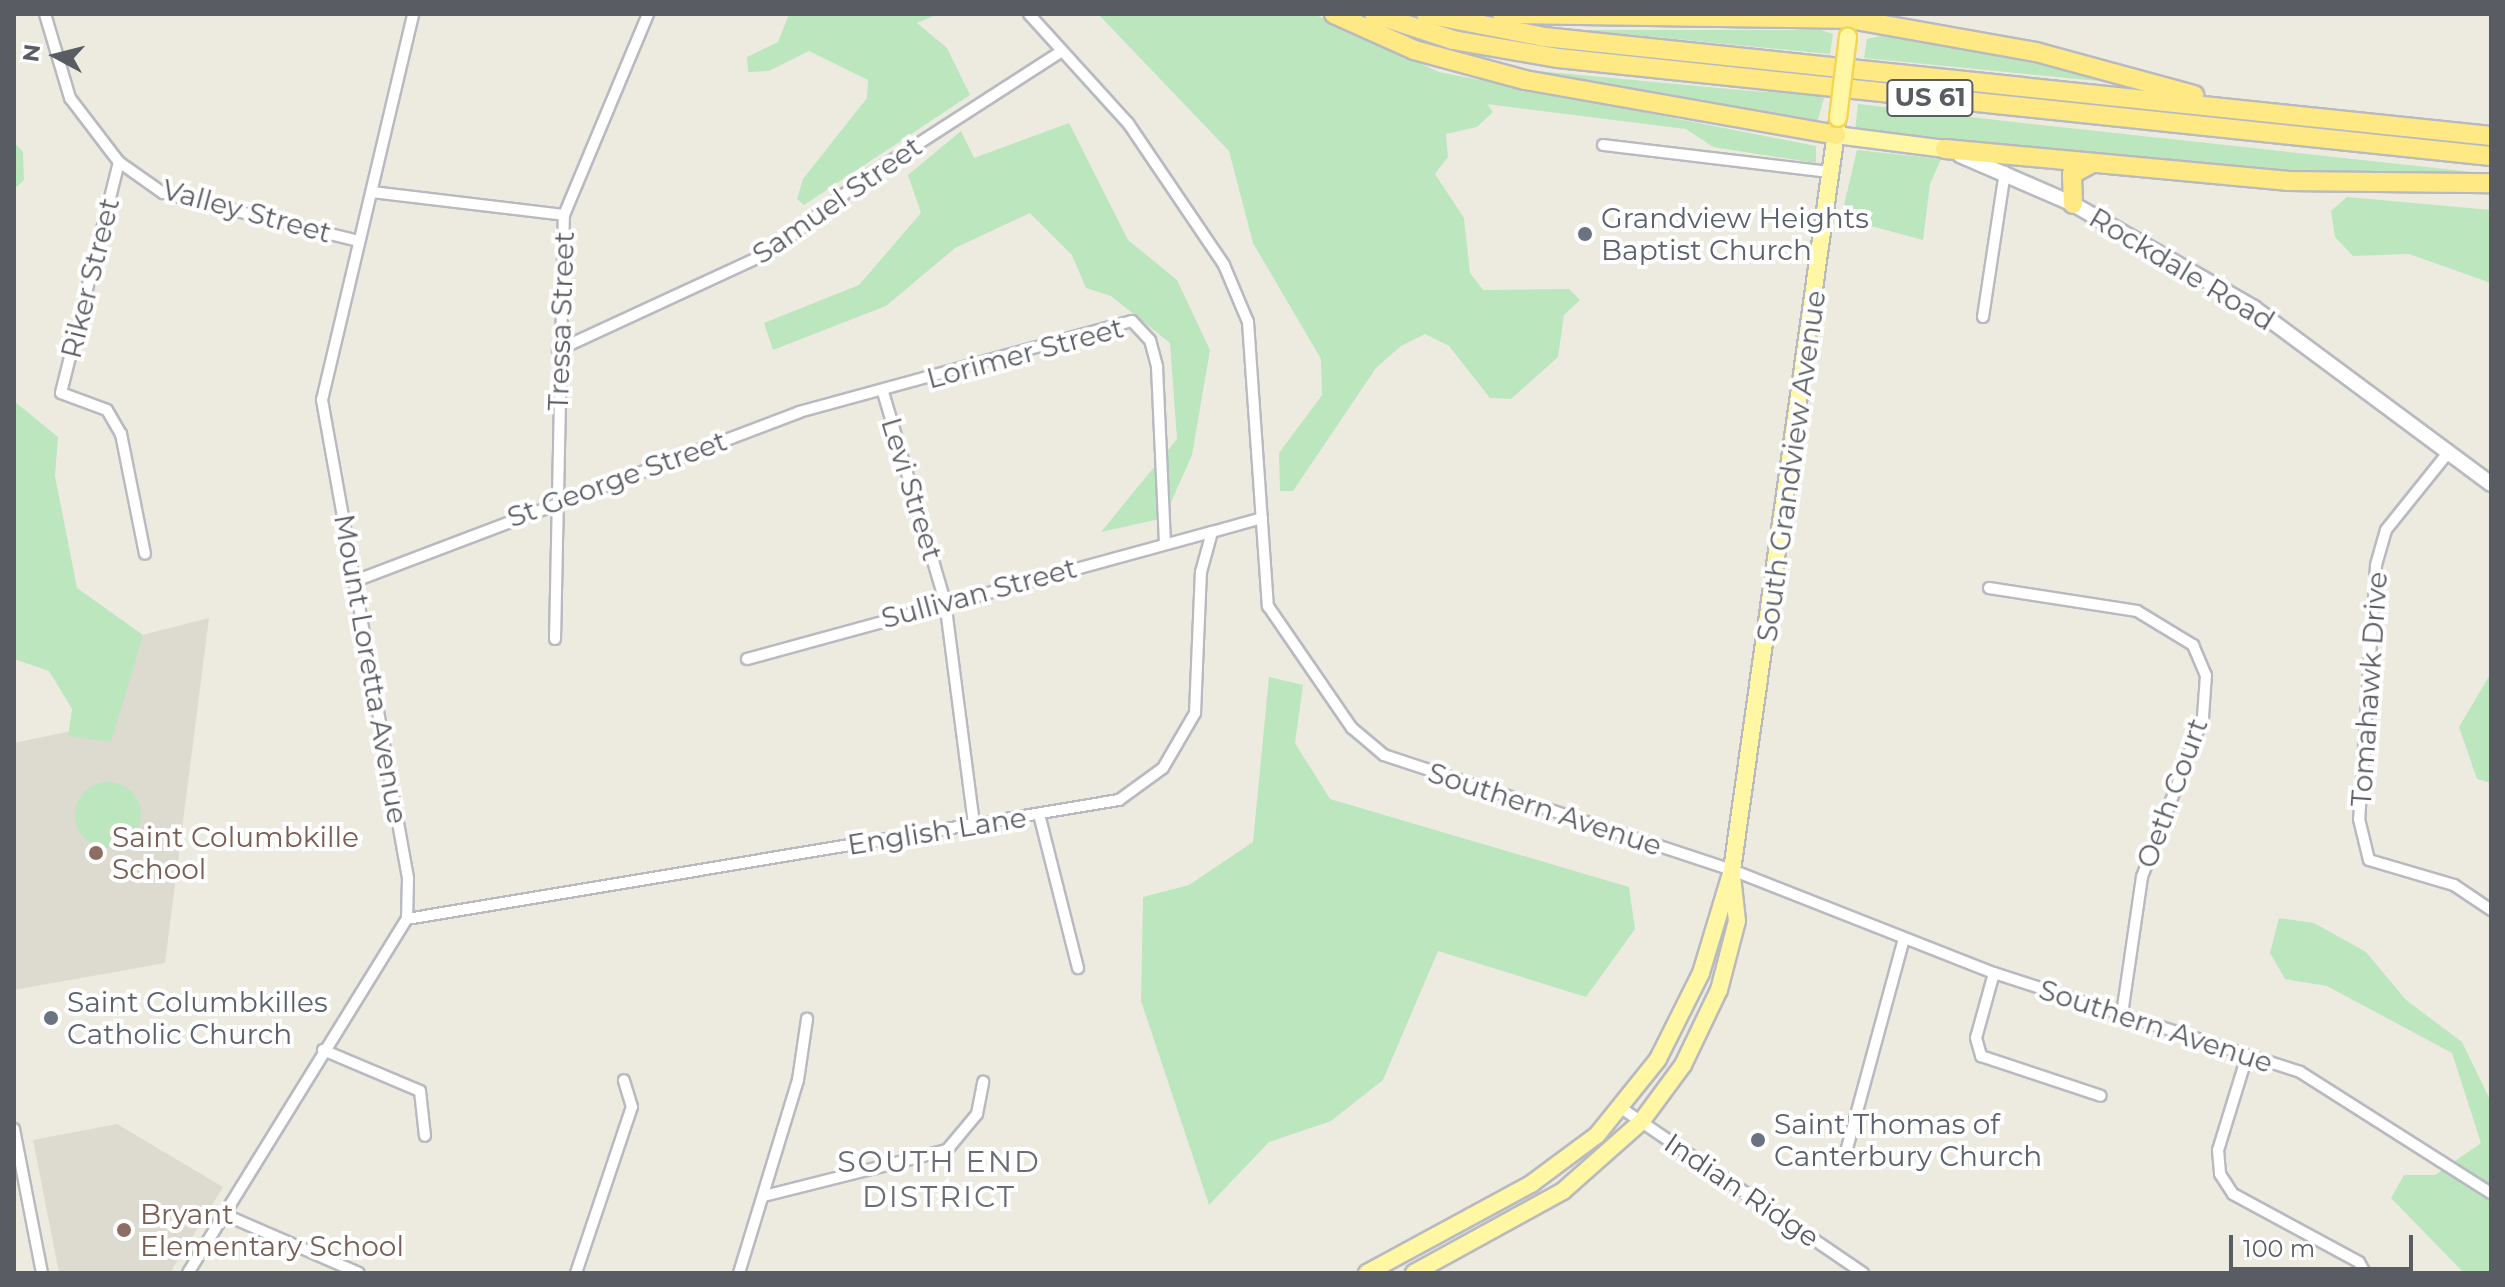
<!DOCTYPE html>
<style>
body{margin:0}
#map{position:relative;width:2505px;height:1287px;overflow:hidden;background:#edebe0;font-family:Montserrat,sans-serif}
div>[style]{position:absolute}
.education>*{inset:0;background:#dddacf}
.green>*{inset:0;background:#bbe6be}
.round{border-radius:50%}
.roads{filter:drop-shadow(2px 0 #b8bac0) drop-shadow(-2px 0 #b8bac0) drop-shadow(0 2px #b8bac0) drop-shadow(0 -2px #b8bac0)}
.street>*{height:10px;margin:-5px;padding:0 5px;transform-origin:5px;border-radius:5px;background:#fff}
.secondary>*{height:14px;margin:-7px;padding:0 7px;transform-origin:7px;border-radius:7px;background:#fff}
.primary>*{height:16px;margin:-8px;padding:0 8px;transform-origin:8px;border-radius:8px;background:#fff7a3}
.highway>*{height:18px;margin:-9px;padding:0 9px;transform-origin:9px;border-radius:9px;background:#ffe985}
.bridges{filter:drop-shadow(2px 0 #f5d450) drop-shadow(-2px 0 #f5d450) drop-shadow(0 2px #f5d450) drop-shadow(0 -2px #f5d450)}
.primary-bridge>*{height:16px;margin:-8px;padding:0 8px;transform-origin:8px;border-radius:8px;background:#fff7a3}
.dots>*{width:22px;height:22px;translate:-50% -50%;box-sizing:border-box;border:4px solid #fff;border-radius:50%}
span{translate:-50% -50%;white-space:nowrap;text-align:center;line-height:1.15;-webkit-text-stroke:8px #fff;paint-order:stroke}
.shield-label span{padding:2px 6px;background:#fff;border:2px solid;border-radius:6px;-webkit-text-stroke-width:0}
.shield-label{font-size:26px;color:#595c62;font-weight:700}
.street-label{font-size:28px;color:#595c62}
.worship-label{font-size:28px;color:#5b616d}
.left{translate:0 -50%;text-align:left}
.education-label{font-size:28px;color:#785e54}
.neighbourhood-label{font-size:30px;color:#6a6e74;letter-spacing:2px}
.frame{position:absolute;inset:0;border:16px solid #595c62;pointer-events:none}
.north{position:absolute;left:16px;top:16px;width:80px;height:80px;-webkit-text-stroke:6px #fff;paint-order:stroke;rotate:277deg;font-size:22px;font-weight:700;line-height:32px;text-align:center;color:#595c62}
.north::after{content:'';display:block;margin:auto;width:28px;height:36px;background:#595c62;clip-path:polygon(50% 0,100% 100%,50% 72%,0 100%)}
.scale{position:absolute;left:2229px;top:1235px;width:184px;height:36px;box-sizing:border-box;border:4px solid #595c62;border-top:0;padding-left:10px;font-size:24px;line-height:28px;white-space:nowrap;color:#595c62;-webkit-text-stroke:6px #fff;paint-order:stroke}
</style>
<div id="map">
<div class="education">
<div style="clip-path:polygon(209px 618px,165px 963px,14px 990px,14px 743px,114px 722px,134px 637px)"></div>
<div style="clip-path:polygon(117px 1124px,223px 1187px,170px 1273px,59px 1273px,33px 1140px)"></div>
</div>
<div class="green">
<div style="clip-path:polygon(789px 14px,938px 14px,917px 23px,947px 48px,970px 95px,804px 205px,797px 199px,803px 179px,867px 98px,868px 80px,809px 51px,769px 71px,748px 72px,747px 57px,778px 42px)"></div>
<div style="clip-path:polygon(1098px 14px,1314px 14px,1439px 72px,1816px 146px,1816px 163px,1713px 147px,1686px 129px,1487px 104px,1493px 112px,1477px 127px,1446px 134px,1448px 157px,1435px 174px,1464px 218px,1470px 273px,1483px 290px,1569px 289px,1580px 300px,1564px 315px,1558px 357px,1511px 399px,1490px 398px,1449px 346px,1425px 334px,1401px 346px,1376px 368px,1293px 491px,1280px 491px,1279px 453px,1322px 395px,1321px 359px,1253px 243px,1229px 151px)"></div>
<div style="clip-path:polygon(1583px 30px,1821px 30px,1833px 34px,1830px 54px)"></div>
<div style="clip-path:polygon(1881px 36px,2035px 58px,2098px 81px,1864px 58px,1867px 39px)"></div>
<div style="clip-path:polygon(1515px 69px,1751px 91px,1825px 95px,1816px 126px)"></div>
<div style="clip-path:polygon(1858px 104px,2005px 121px,2491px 174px,2315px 174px,1855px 131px)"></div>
<div style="clip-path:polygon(1069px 123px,1128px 240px,1177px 280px,1210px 350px,1192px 455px,1164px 518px,1101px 532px,1177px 439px,1170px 343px,1111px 296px,1086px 288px,1072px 255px,1030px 213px,955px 248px,886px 306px,773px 350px,764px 323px,859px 285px,921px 213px,908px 175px,961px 131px,974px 158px)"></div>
<div style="clip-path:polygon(14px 142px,23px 152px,24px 180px,14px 189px)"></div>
<div style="clip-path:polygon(1857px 150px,1941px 159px,1930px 184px,1923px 240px,1841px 218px)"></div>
<div style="clip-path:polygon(2347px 197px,2491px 210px,2491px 283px,2409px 254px,2353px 256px,2335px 237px,2331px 211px)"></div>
<div style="clip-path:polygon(14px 401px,58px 437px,55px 476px,77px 588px,143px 635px,111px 742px,68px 736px,72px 709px,49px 671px,14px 659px)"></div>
<div style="clip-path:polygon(2491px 673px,2491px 783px,2477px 779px,2459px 727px)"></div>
<div style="clip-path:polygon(1269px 677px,1303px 685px,1295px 743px,1330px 799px,1629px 887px,1635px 929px,1586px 997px,1438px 951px,1383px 1080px,1331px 1121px,1269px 1142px,1209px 1205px,1141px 1001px,1143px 897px,1189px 885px,1253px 842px)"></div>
<div class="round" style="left:75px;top:782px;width:66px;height:66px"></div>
<div style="clip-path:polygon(2279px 918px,2314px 923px,2366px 952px,2406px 1000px,2462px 1042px,2491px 1102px,2491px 1273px,2464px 1273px,2391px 1198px,2404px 1175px,2435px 1175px,2481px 1143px,2452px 1053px,2327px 986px,2285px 979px,2270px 953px)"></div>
</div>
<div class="roads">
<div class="street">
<div style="left:45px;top:14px;width:88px;rotate:73.4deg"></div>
<div style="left:70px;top:98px;width:81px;rotate:52.6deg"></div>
<div style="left:119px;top:162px;width:54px;rotate:35.2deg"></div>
<div style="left:163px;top:193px;width:201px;rotate:13.8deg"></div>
<div style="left:1029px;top:14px;width:147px;rotate:47.8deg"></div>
<div style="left:1128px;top:123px;width:171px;rotate:55.9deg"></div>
<div style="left:1224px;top:265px;width:62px;rotate:67.2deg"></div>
<div style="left:1248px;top:322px;width:285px;rotate:86deg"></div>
<div style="left:1268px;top:606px;width:148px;rotate:55.5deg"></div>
<div style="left:1352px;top:728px;width:42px;rotate:40.2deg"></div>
<div style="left:1384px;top:755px;width:367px;rotate:18.3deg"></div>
<div style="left:1732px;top:870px;width:282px;rotate:21.5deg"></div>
<div style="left:1994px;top:973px;width:322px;rotate:17.9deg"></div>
<div style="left:2300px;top:1072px;width:226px;rotate:32.4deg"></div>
<div style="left:1603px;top:145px;width:229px;rotate:6.8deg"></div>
<div style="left:119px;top:162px;width:238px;rotate:104.1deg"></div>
<div style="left:61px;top:393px;width:49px;rotate:20.3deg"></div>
<div style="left:107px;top:410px;width:28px;rotate:60deg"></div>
<div style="left:121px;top:434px;width:122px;rotate:78.7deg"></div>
<div style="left:372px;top:192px;width:193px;rotate:6.8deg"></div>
<div style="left:1983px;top:317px;width:147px;rotate:-81.4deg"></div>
<div style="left:558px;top:350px;width:234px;rotate:-24.8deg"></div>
<div style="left:770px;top:252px;width:120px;rotate:-37.9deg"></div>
<div style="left:865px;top:178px;width:234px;rotate:-32.8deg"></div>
<div style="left:883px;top:392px;width:218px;rotate:73.5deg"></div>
<div style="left:945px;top:601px;width:225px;rotate:82.6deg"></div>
<div style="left:2447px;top:454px;width:97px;rotate:128.8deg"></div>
<div style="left:2386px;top:530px;width:37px;rotate:106deg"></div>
<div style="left:2376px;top:566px;width:254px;rotate:93.8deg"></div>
<div style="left:2359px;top:819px;width:42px;rotate:76.3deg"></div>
<div style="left:2369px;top:860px;width:89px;rotate:16.4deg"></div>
<div style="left:2454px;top:885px;width:45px;rotate:34deg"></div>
<div style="left:355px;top:581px;width:475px;rotate:-20.8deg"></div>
<div style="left:799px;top:412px;width:345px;rotate:-15.3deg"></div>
<div style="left:1132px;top:321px;width:26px;rotate:47deg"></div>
<div style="left:1150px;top:340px;width:28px;rotate:75deg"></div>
<div style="left:1157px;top:367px;width:177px;rotate:87.4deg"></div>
<div style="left:1989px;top:588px;width:150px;rotate:8.8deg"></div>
<div style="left:2137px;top:611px;width:66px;rotate:31.3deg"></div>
<div style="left:2193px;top:645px;width:33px;rotate:67deg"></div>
<div style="left:2206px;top:675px;width:42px;rotate:94.1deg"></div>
<div style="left:2203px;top:717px;width:171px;rotate:110.9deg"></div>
<div style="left:2142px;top:877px;width:138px;rotate:98.3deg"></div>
<div style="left:555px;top:639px;width:424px;rotate:-88.8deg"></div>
<div style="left:564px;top:215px;width:218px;rotate:-67.3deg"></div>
<div style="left:747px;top:659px;width:482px;rotate:-15.3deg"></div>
<div style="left:1039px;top:814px;width:159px;rotate:75.8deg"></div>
<div style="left:407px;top:919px;width:722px;rotate:-9.49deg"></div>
<div style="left:1119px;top:800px;width:54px;rotate:-36deg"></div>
<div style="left:1163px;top:768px;width:64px;rotate:-59.8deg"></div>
<div style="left:1195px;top:713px;width:141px;rotate:-87.6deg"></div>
<div style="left:1201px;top:572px;width:41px;rotate:-74.6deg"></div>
<div style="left:1212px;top:532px;width:52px;rotate:-15.6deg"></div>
<div style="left:1994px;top:973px;width:67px;rotate:105.5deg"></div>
<div style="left:1976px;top:1038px;width:19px;rotate:74deg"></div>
<div style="left:1981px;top:1056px;width:126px;rotate:18.4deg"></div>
<div style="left:323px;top:1050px;width:105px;rotate:22.9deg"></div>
<div style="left:420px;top:1091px;width:45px;rotate:83.7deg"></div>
<div style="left:2247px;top:1056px;width:98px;rotate:107.1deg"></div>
<div style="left:2218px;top:1150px;width:24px;rotate:85deg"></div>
<div style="left:2220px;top:1174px;width:24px;rotate:57deg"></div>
<div style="left:2233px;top:1194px;width:143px;rotate:28.4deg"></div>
<div style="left:2359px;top:1262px;width:13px;rotate:61deg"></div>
<div style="left:1621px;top:1108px;width:293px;rotate:34.3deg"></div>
<div style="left:14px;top:1129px;width:147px;rotate:79deg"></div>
<div style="left:1846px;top:1152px;width:221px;rotate:-74.8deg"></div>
<div style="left:764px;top:1196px;width:189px;rotate:-14.1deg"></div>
<div style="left:947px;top:1150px;width:47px;rotate:-50.2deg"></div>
<div style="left:977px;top:1114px;width:33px;rotate:-79deg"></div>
<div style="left:221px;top:1213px;width:150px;rotate:23.5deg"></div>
<div style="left:188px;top:1273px;width:416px;rotate:-58.3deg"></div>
<div style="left:407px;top:919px;width:41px;rotate:-88.6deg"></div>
<div style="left:408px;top:878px;width:486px;rotate:-100.2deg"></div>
<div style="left:322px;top:400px;width:397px;rotate:-76.7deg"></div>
<div style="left:576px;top:1273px;width:175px;rotate:-71.4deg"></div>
<div style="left:632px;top:1107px;width:28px;rotate:-107deg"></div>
<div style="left:739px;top:1273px;width:202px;rotate:-73deg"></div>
<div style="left:798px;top:1080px;width:62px;rotate:-81.6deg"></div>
</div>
<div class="secondary">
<div style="left:1960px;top:155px;width:123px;rotate:23.4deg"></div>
<div style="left:2073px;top:204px;width:209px;rotate:29.9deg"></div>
<div style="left:2254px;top:308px;width:295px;rotate:36.6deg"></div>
</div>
<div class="primary">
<div style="left:1836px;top:135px;width:110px;rotate:7.3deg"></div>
<div style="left:1367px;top:1273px;width:187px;rotate:-28.5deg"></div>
<div style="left:1531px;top:1184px;width:82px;rotate:-36.6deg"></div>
<div style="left:1597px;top:1135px;width:97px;rotate:-51.2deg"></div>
<div style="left:1658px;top:1059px;width:96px;rotate:-63.4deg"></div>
<div style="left:1701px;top:973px;width:108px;rotate:-73.2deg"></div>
<div style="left:1732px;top:870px;width:751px;rotate:-81.97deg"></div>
<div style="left:1414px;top:1273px;width:170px;rotate:-28.8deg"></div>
<div style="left:1563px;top:1191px;width:104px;rotate:-41.5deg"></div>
<div style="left:1641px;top:1122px;width:71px;rotate:-53.6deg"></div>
<div style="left:1683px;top:1065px;width:83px;rotate:-64.4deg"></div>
<div style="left:1719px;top:990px;width:71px;rotate:-75.4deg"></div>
<div style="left:1737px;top:921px;width:45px;rotate:-96.3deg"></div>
</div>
<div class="highway">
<div style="left:1334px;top:14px;width:88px;rotate:24.2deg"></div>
<div style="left:1414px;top:50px;width:115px;rotate:15.1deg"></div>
<div style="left:1525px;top:80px;width:316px;rotate:10deg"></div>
<div style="left:1374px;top:14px;width:83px;rotate:18.2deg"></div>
<div style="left:1453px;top:40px;width:107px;rotate:9.7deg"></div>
<div style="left:1558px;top:58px;width:938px;rotate:6deg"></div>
<div style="left:1426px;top:14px;width:120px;rotate:11deg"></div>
<div style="left:1544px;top:37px;width:952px;rotate:5.97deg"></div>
<div style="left:1502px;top:14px;width:348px;rotate:0.8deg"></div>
<div style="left:1850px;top:19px;width:189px;rotate:10.1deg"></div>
<div style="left:2036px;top:52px;width:164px;rotate:15.2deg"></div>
<div style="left:1945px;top:149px;width:343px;rotate:5.3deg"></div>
<div style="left:2287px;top:181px;width:204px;rotate:0.6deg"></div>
<div style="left:2073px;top:204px;width:30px;rotate:-92deg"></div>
<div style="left:2072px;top:174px;width:21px;rotate:-28deg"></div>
</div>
</div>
<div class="bridges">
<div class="primary-bridge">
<div style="left:1838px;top:118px;width:82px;rotate:-83deg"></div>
</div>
</div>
<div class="dots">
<div style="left:1585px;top:234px;background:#6b7280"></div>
<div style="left:96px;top:853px;background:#8d6e63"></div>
<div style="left:51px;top:1018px;background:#6b7280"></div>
<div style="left:1758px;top:1140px;background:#6b7280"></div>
<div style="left:124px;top:1230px;background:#8d6e63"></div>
</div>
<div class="shield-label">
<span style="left:1930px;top:98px">US 61</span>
</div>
<div class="street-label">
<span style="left:837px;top:200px;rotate:-35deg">Samuel Street</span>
<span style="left:247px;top:211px;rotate:15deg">Valley Street</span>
<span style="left:2182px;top:269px;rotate:31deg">Rockdale Road</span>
<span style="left:90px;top:278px;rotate:-76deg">Riker Street</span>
<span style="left:561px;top:321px;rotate:-88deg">Tressa Street</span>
<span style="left:1025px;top:353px;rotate:-15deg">Lorimer Street</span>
<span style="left:1791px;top:466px;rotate:-82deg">South Grandview Avenue</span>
<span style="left:617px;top:479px;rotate:-20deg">St George Street</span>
<span style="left:912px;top:489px;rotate:73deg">Levi Street</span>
<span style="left:979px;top:593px;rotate:-15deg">Sullivan Street</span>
<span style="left:371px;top:669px;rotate:80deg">Mount Loretta Avenue</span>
<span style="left:2369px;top:689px;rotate:-86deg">Tomahawk Drive</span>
<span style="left:2172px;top:793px;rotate:-70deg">Oeth Court</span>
<span style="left:1545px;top:809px;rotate:18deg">Southern Avenue</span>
<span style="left:937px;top:831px;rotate:-9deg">English Lane</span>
<span style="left:2156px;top:1026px;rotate:18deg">Southern Avenue</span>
<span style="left:1742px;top:1190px;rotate:34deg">Indian Ridge</span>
</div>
<div class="worship-label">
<span class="left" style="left:1601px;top:234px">Grandview Heights<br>Baptist Church</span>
<span class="left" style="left:67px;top:1018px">Saint Columbkilles<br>Catholic Church</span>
<span class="left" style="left:1774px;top:1140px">Saint Thomas of<br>Canterbury Church</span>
</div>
<div class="education-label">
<span class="left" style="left:112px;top:853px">Saint Columbkille<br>School</span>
<span class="left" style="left:140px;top:1230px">Bryant<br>Elementary School</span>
</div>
<div class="neighbourhood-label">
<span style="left:939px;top:1179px">SOUTH END<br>DISTRICT</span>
</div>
<div class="frame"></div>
<div class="north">N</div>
<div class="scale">100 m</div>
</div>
